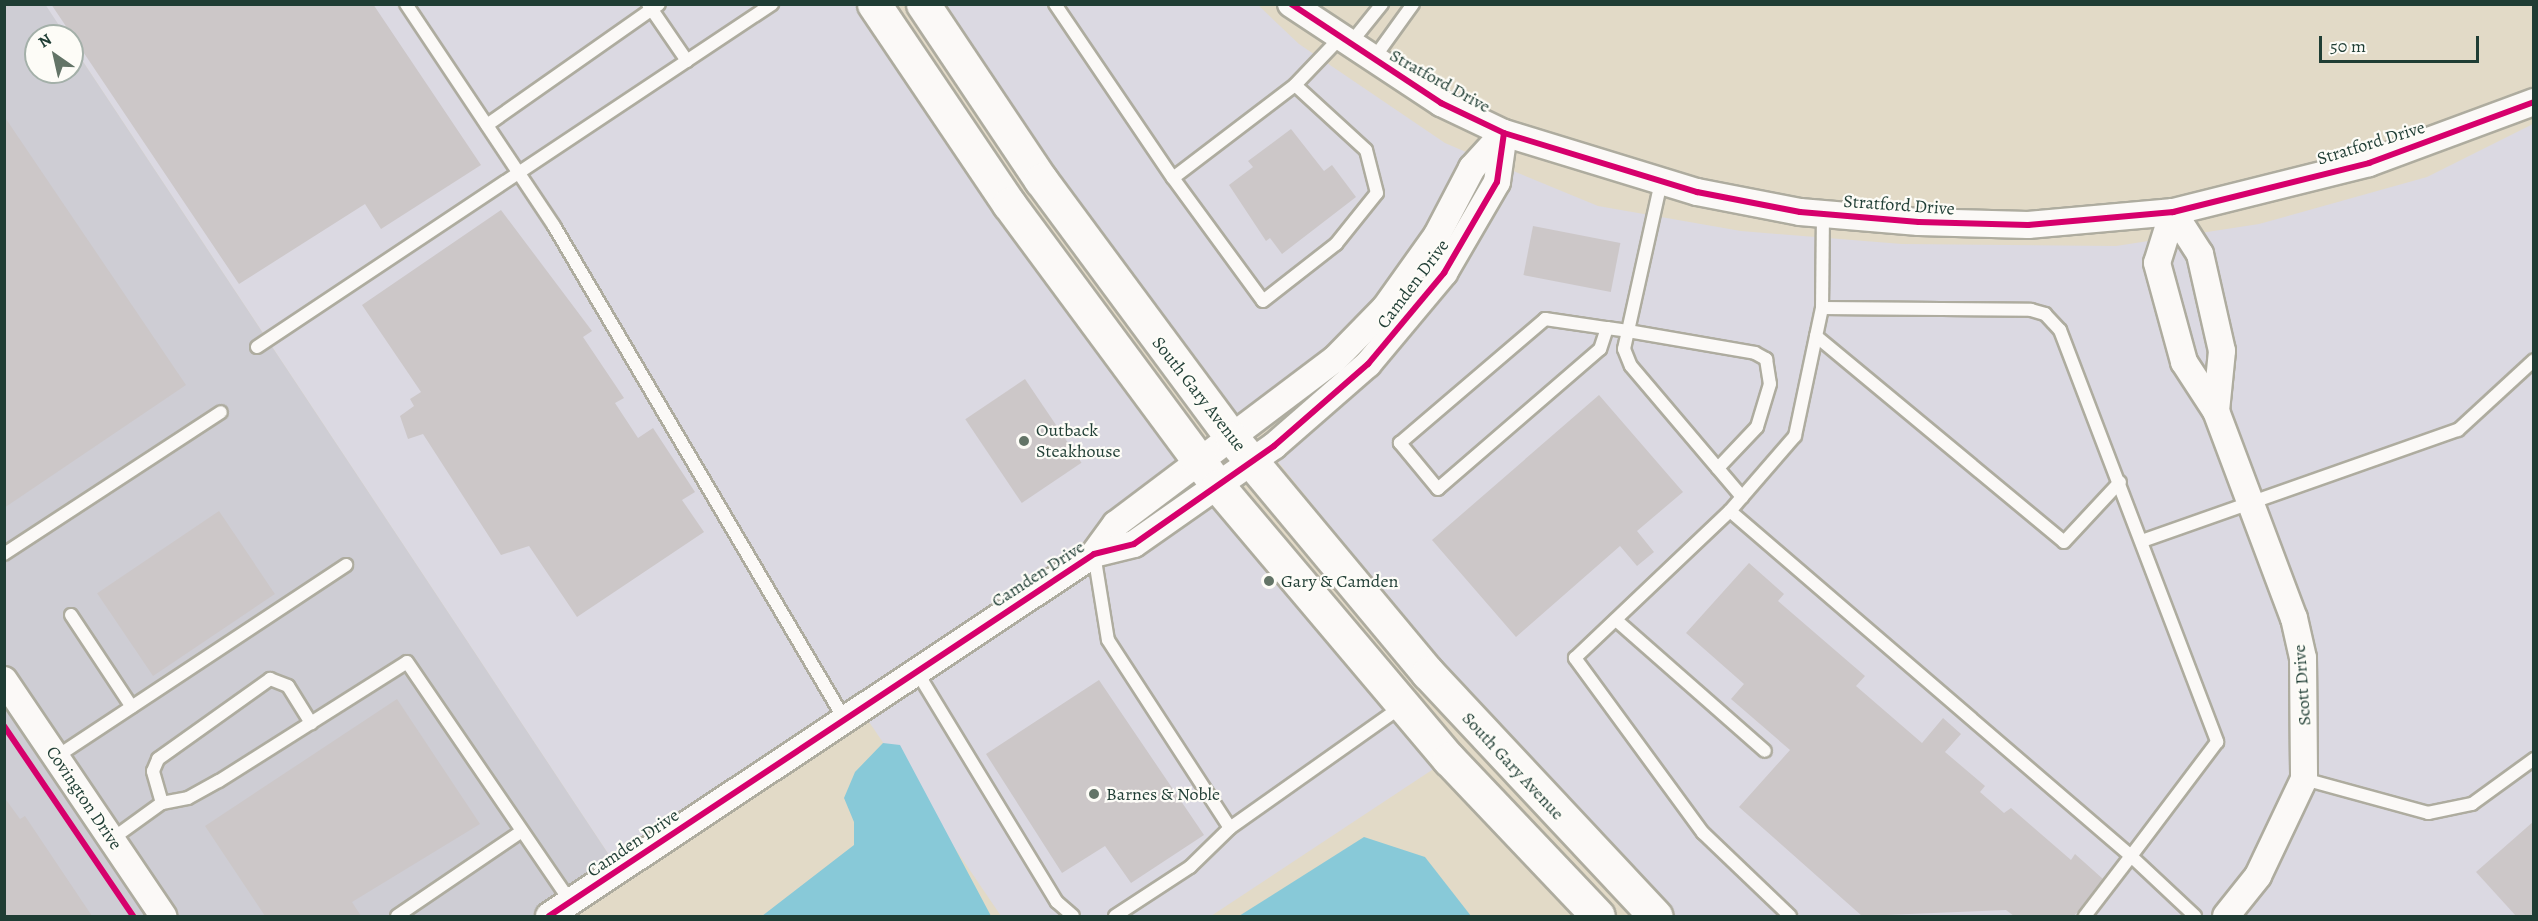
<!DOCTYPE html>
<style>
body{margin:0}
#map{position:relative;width:2538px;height:921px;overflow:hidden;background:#e2dac7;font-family:Alegreya,serif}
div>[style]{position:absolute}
.built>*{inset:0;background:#dbd9e2}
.industrial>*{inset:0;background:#cecdd4}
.water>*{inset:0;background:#88c9d8}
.building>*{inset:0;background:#ccc7c8;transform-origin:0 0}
.roads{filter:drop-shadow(2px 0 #aeac9f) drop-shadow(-2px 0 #aeac9f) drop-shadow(0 2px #aeac9f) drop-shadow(0 -2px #aeac9f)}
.service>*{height:12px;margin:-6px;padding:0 6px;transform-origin:6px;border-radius:6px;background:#fbf9f7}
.minor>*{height:26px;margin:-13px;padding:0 13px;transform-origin:13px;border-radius:13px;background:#fbf9f7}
.secondary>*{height:33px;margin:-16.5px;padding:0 16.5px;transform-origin:16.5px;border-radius:16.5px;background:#fbf9f7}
.cycleway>*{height:6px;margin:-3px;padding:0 3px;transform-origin:3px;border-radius:3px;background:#d6006c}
.dots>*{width:16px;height:16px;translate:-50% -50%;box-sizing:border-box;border:3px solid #fdfcf7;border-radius:50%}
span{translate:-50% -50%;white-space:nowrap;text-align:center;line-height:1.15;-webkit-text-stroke:4.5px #fdfcf7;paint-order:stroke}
.street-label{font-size:18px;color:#1f3d34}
.poi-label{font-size:18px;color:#1f3d34}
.left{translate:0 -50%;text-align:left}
.frame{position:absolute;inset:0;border:6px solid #1f3d34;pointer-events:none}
.north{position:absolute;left:24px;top:24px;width:60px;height:60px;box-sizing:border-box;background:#fdfcf7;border:2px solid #a4b0a9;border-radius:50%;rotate:326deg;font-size:16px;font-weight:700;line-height:24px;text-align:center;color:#1f3d34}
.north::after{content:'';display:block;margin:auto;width:21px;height:27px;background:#637467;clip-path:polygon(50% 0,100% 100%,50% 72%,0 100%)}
.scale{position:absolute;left:2319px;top:36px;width:160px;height:27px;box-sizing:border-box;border:3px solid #1f3d34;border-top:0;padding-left:8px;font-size:18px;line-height:21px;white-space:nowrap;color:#1f3d34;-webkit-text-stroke:4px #fdfcf7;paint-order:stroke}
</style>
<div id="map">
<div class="built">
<div style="clip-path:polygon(45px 5px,856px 5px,1183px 457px,1086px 550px,613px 861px,72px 45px,72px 36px,66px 36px)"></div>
<div style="clip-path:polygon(937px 5px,1258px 5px,1299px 44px,1445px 143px,1473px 155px,1433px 229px,1326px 360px,1237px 424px)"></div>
<div style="clip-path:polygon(2533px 124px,2533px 916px,1673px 916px,1484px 718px,1271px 453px,1371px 371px,1506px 168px,1598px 206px,1741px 231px,1902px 244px,2116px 246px,2259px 224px,2427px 177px)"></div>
<div style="clip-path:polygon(1214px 501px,1438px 766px,1211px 916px,1001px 916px,863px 713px,1089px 564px)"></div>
</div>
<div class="industrial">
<div style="clip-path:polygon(45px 4px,66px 36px,36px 36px,36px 72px,72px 72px,72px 45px,613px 861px,534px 916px,5px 916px,4px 5px)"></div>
</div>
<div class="water">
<div style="clip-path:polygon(883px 743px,900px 745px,991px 916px,762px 916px,854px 845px,854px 822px,844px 798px,855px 772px)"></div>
<div style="clip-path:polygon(1364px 837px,1425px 857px,1471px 916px,1239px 916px)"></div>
</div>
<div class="building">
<div style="clip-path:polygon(51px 4px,373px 4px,481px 165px,381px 229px,365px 204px,239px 284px)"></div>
<div style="clip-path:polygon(4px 116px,186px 385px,4px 508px)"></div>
<div style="clip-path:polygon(1291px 129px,1324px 171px,1332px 165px,1356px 197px,1282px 254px,1270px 238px,1266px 241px,1229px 185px,1253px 167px,1248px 161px)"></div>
<div style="clip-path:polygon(501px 210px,592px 331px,583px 337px,624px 398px,615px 403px,638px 438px,653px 428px,695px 492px,682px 500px,704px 532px,577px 617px,529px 546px,501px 555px,423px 434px,408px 439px,400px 416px,414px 406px,410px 399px,421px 392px,362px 305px)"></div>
<div style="left:1533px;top:226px;width:89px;height:50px;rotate:11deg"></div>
<div style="left:1025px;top:379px;width:101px;height:72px;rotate:56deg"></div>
<div style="clip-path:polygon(1599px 395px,1683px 492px,1637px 531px,1654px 552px,1637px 566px,1620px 546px,1516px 637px,1432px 540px)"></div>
<div style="left:219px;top:511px;width:100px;height:147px;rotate:56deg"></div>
<div style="clip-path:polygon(1749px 563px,1784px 594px,1778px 601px,1865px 676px,1856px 686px,1922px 743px,1943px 718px,1961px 734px,1945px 752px,1985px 786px,1980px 792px,2004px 813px,2011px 808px,2071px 860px,2075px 854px,2103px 879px,2074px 916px,2014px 916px,2006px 910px,1862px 916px,1739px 807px,1790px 750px,1731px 699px,1744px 684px,1686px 633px)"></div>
<div style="clip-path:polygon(1099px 680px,1204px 835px,1131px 883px,1105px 846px,1062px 873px,986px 754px)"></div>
<div style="clip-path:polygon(397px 699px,480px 824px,352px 902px,361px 916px,265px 916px,205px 826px)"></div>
<div style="clip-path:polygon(4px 797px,20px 819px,25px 816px,92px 916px,4px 916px)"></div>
<div style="clip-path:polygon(2534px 821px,2534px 916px,2516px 916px,2476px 872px)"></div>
</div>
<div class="roads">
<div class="service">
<div style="left:406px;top:4px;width:267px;rotate:56.3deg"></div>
<div style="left:554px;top:226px;width:573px;rotate:59.5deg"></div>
<div style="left:648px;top:4px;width:69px;rotate:55.6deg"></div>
<div style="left:1055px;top:4px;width:210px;rotate:55.9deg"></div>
<div style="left:1173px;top:178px;width:153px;rotate:-37.3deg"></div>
<div style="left:1295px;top:85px;width:64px;rotate:-46.3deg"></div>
<div style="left:1349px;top:45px;width:53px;rotate:-51.2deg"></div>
<div style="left:1372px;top:61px;width:70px;rotate:-54.3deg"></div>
<div style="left:487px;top:125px;width:210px;rotate:-35.1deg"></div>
<div style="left:1173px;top:178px;width:152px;rotate:53.8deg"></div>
<div style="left:1263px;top:301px;width:93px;rotate:-38deg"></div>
<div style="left:1336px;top:244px;width:65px;rotate:-51.2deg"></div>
<div style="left:1377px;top:193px;width:44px;rotate:-104.3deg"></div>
<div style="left:1366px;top:150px;width:96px;rotate:-137.5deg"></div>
<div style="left:1661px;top:182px;width:171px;rotate:102.5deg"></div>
<div style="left:1624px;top:349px;width:18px;rotate:68deg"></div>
<div style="left:1631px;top:366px;width:172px;rotate:49.7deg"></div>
<div style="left:1823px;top:214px;width:94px;rotate:90.6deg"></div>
<div style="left:1822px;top:308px;width:209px;rotate:0.5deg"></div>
<div style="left:2031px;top:310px;width:15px;rotate:16deg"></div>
<div style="left:2045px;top:314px;width:22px;rotate:47deg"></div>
<div style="left:2060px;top:330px;width:441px;rotate:69.1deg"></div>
<div style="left:2217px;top:742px;width:143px;rotate:127deg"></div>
<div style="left:2131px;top:856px;width:88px;rotate:43.2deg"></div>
<div style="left:1607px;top:328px;width:22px;rotate:108deg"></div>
<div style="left:1600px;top:349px;width:214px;rotate:139.2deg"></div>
<div style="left:1438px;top:489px;width:60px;rotate:-129.6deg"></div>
<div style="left:1400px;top:443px;width:191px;rotate:-40.5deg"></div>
<div style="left:1545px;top:319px;width:63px;rotate:8.3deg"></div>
<div style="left:1607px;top:328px;width:21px;rotate:8deg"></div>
<div style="left:1628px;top:331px;width:129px;rotate:9.8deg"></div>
<div style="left:1755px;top:353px;width:13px;rotate:29deg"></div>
<div style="left:1766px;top:359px;width:25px;rotate:81deg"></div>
<div style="left:1770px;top:384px;width:45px;rotate:106.8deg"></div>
<div style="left:1757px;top:427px;width:57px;rotate:133.6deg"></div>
<div style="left:1816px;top:336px;width:322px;rotate:39.7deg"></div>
<div style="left:2064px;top:542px;width:82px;rotate:-47deg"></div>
<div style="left:257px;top:347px;width:619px;rotate:-33.66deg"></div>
<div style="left:1730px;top:511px;width:529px;rotate:40.71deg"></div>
<div style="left:2131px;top:856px;width:76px;rotate:127.5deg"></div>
<div style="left:2142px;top:541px;width:335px;rotate:-19.4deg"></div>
<div style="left:2458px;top:430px;width:103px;rotate:-42.6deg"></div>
<div style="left:4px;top:554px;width:259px;rotate:-33.2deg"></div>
<div style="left:1094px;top:554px;width:87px;rotate:80.8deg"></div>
<div style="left:1108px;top:640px;width:224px;rotate:57deg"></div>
<div style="left:71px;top:615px;width:110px;rotate:56.5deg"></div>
<div style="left:1616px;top:620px;width:198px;rotate:41.3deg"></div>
<div style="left:917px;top:672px;width:269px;rotate:58.7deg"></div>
<div style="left:1057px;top:902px;width:21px;rotate:41deg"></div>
<div style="left:56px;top:757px;width:348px;rotate:-33.5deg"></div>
<div style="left:2304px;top:779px;width:129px;rotate:15.3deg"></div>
<div style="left:2428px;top:813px;width:45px;rotate:-11.6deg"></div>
<div style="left:2472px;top:804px;width:77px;rotate:-36deg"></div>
<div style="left:162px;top:803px;width:33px;rotate:-106deg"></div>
<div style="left:153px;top:771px;width:13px;rotate:-67deg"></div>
<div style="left:158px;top:759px;width:138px;rotate:-35.5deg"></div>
<div style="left:270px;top:679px;width:19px;rotate:21deg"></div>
<div style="left:288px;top:686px;width:44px;rotate:58.1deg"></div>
<div style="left:112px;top:839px;width:62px;rotate:-35.8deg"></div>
<div style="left:162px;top:803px;width:26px;rotate:-11deg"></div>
<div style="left:188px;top:798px;width:35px;rotate:-29deg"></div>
<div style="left:219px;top:781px;width:222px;rotate:-32.3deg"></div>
<div style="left:407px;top:662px;width:291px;rotate:55.7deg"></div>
<div style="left:397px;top:916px;width:151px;rotate:-34.2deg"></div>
<div style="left:1115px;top:916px;width:90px;rotate:-33.2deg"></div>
<div style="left:1190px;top:867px;width:56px;rotate:-44.3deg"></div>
<div style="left:1230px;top:828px;width:211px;rotate:-35.3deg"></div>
<div style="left:1790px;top:916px;width:120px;rotate:-136.3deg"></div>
<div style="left:1703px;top:833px;width:217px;rotate:-126.2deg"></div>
<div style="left:1575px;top:658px;width:214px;rotate:-43.5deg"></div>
<div style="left:1730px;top:511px;width:99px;rotate:-49.1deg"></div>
<div style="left:1795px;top:436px;width:131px;rotate:-78.1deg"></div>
</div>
<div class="minor">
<div style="left:1291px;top:4px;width:180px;rotate:33.4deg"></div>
<div style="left:1441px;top:103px;width:70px;rotate:25.5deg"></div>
<div style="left:1504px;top:133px;width:202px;rotate:17deg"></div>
<div style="left:1697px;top:192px;width:105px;rotate:11deg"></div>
<div style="left:1800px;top:212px;width:119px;rotate:4.8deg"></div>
<div style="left:1919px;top:222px;width:109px;rotate:1.6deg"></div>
<div style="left:2028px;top:225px;width:146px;rotate:-5.1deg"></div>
<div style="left:2173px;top:212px;width:202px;rotate:-14deg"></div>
<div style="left:2369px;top:163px;width:176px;rotate:-20.3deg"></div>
<div style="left:2173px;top:212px;width:53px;rotate:107.4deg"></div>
<div style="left:2157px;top:263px;width:103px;rotate:74.7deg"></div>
<div style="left:2184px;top:362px;width:59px;rotate:56.9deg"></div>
<div style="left:2216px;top:411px;width:221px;rotate:69.4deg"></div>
<div style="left:2294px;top:618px;width:41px;rotate:77.3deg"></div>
<div style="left:2303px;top:658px;width:121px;rotate:89.5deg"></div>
<div style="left:2304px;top:779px;width:107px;rotate:115.4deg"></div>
<div style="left:2258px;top:876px;width:51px;rotate:128.7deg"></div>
<div style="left:2173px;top:212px;width:50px;rotate:57.3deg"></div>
<div style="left:2200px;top:254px;width:99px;rotate:77.2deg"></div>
<div style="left:2222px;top:351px;width:60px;rotate:95.7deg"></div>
<div style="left:1094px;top:554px;width:37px;rotate:-54deg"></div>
<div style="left:1116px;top:524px;width:273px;rotate:-37deg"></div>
<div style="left:1334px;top:360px;width:73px;rotate:-45.6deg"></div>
<div style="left:1385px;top:308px;width:90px;rotate:-54.5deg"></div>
<div style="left:1437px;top:235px;width:76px;rotate:-62.4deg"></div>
<div style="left:1472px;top:168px;width:47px;rotate:-47.6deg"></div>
<div style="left:4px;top:680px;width:285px;rotate:56deg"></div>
<div style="left:549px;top:916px;width:654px;rotate:-33.59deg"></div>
<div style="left:1094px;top:554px;width:41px;rotate:-14deg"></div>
<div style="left:1134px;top:544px;width:171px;rotate:-35deg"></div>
<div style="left:1274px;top:446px;width:125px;rotate:-41.1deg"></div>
<div style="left:1368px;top:364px;width:119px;rotate:-50.1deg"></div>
<div style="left:1444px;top:273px;width:105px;rotate:-59.8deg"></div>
<div style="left:1497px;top:182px;width:49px;rotate:-81.9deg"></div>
</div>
<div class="secondary">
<div style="left:874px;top:4px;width:241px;rotate:56deg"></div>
<div style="left:1009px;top:204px;width:351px;rotate:53.5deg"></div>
<div style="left:1218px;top:486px;width:358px;rotate:49.8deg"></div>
<div style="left:1449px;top:759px;width:216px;rotate:46.5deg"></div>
<div style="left:923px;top:4px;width:212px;rotate:56.2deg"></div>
<div style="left:1041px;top:180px;width:321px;rotate:53.5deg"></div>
<div style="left:1232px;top:438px;width:306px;rotate:50.2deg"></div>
<div style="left:1428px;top:673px;width:333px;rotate:46.9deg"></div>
</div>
</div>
<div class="cycleway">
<div style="left:1291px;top:4px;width:180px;rotate:33.4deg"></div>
<div style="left:1441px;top:103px;width:70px;rotate:25.5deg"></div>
<div style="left:1504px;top:133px;width:202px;rotate:17deg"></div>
<div style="left:1697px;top:192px;width:105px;rotate:11deg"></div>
<div style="left:1800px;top:212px;width:119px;rotate:4.8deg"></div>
<div style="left:1919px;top:222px;width:109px;rotate:1.6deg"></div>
<div style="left:2028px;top:225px;width:146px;rotate:-5.1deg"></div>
<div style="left:2173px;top:212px;width:202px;rotate:-14deg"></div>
<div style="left:2369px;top:163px;width:176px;rotate:-20.3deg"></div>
<div style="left:4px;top:726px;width:230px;rotate:55.8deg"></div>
<div style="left:549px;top:916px;width:654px;rotate:-33.59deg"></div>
<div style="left:1094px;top:554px;width:41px;rotate:-14deg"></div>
<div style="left:1134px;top:544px;width:171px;rotate:-35deg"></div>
<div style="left:1274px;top:446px;width:125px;rotate:-41.1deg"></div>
<div style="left:1368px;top:364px;width:119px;rotate:-50.1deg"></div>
<div style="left:1444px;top:273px;width:105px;rotate:-59.8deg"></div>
<div style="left:1497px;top:182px;width:49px;rotate:-81.9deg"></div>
</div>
<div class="dots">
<div style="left:1024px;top:441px;background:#637467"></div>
<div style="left:1269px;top:581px;background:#637467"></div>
<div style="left:1094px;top:794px;background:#637467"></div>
</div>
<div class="street-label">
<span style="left:1440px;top:81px;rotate:29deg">Stratford Drive</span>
<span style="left:2371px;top:143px;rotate:-17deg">Stratford Drive</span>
<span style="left:1899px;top:205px;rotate:4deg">Stratford Drive</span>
<span style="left:1413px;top:284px;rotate:-53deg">Camden Drive</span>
<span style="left:1199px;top:394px;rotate:52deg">South Gary Avenue</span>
<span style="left:1038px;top:574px;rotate:-33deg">Camden Drive</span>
<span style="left:2302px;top:685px;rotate:-94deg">Scott Drive</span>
<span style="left:1513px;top:766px;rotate:47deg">South Gary Avenue</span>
<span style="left:84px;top:798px;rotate:56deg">Covington Drive</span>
<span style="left:633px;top:843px;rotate:-34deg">Camden Drive</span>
</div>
<div class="poi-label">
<span class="left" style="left:1036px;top:441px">Outback<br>Steakhouse</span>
<span class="left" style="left:1281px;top:581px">Gary &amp; Camden</span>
<span class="left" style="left:1106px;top:794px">Barnes &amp; Noble</span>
</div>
<div class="frame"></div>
<div class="north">N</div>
<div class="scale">50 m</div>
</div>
